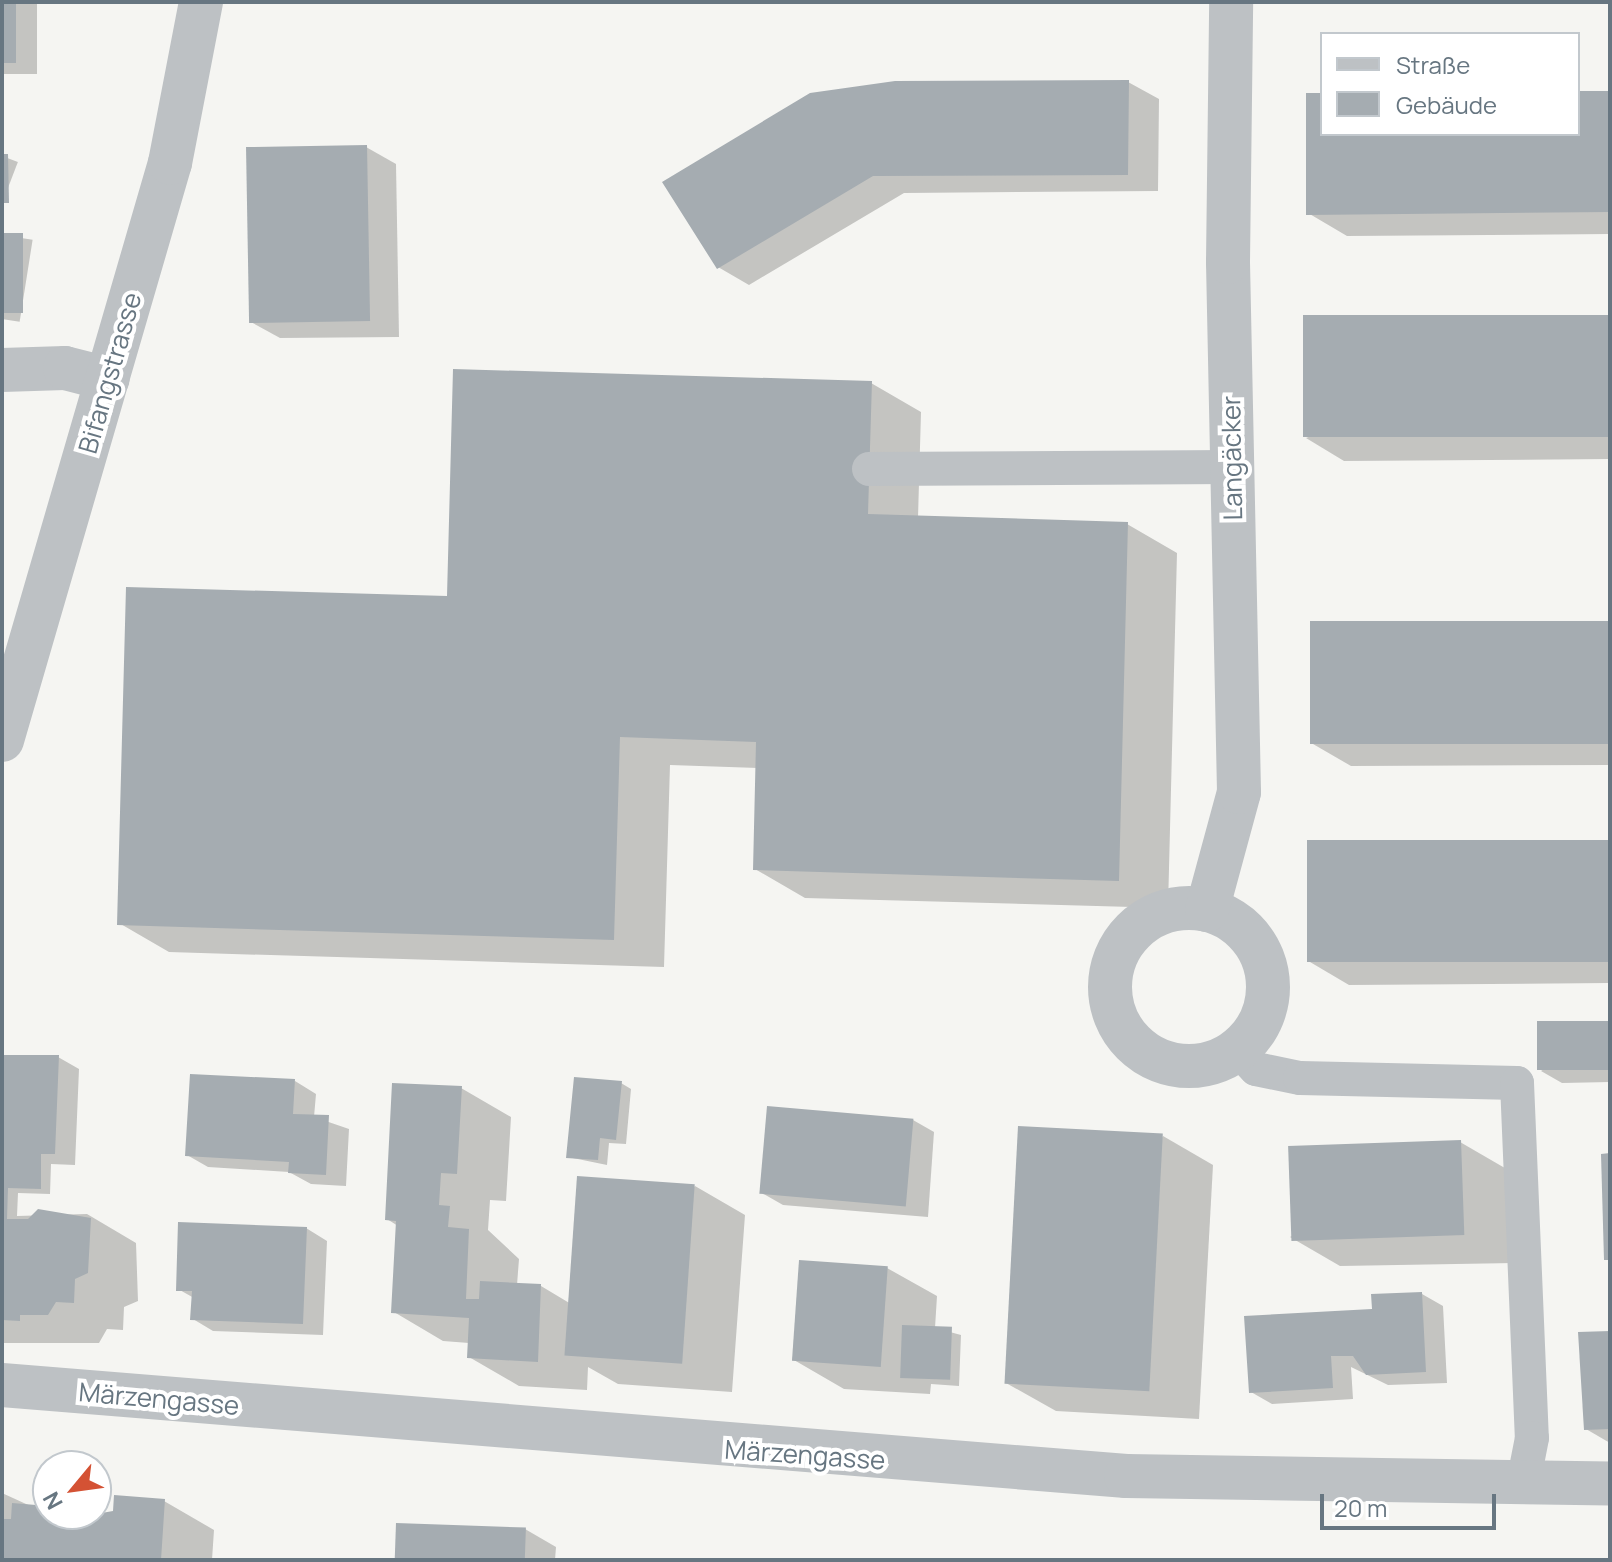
<!DOCTYPE html>
<meta charset="utf-8">
<style>
body{margin:0}
#map{position:relative;width:1612px;height:1562px;overflow:hidden;background:#f5f5f2;font-family:Manrope,sans-serif}
div>[style]{position:absolute}
.shadow>*{inset:0;background:#0003;transform-origin:0 0}
.building>*{inset:0;background:#a5acb1;transform-origin:0 0}
.lane>*{height:34px;margin:-17px;padding:0 17px;transform-origin:17px;border-radius:17px;background:#bdc1c4}
.street>*{height:44px;margin:-22px;padding:0 22px;transform-origin:22px;border-radius:22px;background:#bdc1c4}
.street>.ring{margin:-22px;padding:0;box-sizing:content-box;background:none;border:44px solid #bdc1c4;border-radius:50%}
span{translate:-50% -50%;white-space:nowrap;text-align:center;line-height:1.15;-webkit-text-stroke:8px #fff;paint-order:stroke}
.street-label{font-size:26px;color:#677681}
.frame{position:absolute;inset:0;border:4px solid #677681;pointer-events:none}
.legend{position:absolute;left:1320px;top:32px;width:260px;height:104px;box-sizing:border-box;background:#fff;border:2px solid #c2c8cd;margin:0;padding:10px 14px;list-style:none;font-size:24px;color:#677681}
.legend li{display:flex;align-items:center;gap:16px;height:40px}
.legend b{width:40px;border:2px solid #c2c8cd}
.north{position:absolute;left:32px;top:1450px;width:80px;height:80px;box-sizing:border-box;background:#fff;border:2px solid #c2c8cd;border-radius:50%;rotate:241deg;font-size:22px;font-weight:700;line-height:32px;text-align:center;color:#677681}
.north::after{content:'';display:block;margin:auto;width:28px;height:36px;background:#d45234;clip-path:polygon(50% 0,100% 100%,50% 72%,0 100%)}
.scale{position:absolute;left:1320px;top:1494px;width:176px;height:36px;box-sizing:border-box;border:4px solid #677681;border-top:0;padding-left:10px;font-size:24px;line-height:28px;white-space:nowrap;color:#677681;-webkit-text-stroke:6px #fff;paint-order:stroke}
</style>
<div id="map">
<div class="shadow">
<div style="left:2px;top:2px;width:35px;height:72px"></div>
<div style="clip-path:polygon(1128px 82px,1159px 99px,1158px 191px,904px 193px,749px 285px,718px 267px,665px 183px)"></div>
<div style="clip-path:polygon(1578px 93px,1610px 93px,1610px 234px,1347px 236px,1308px 213px,1322px 95px,1322px 134px,1578px 134px)"></div>
<div style="clip-path:polygon(366px 147px,396px 164px,399px 337px,280px 338px,249px 321px)"></div>
<div style="left:2px;top:156px;width:17px;height:51px;rotate:21deg"></div>
<div style="left:2px;top:235px;width:31px;height:83px;rotate:9deg"></div>
<div style="clip-path:polygon(1610px 317px,1610px 459px,1344px 461px,1306px 438px)"></div>
<div style="clip-path:polygon(871px 383px,921px 412px,918px 518px,1127px 524px,1177px 553px,1168px 908px,805px 898px,755px 869px,758px 768px,670px 765px,664px 967px,169px 952px,119px 923px,449px 598px)"></div>
<div style="clip-path:polygon(1610px 623px,1610px 765px,1351px 766px,1313px 744px)"></div>
<div style="clip-path:polygon(1610px 842px,1610px 983px,1349px 985px,1310px 962px)"></div>
<div style="clip-path:polygon(1610px 1023px,1610px 1082px,1562px 1083px,1541px 1071px)"></div>
<div style="clip-path:polygon(2px 1057px,58px 1057px,79px 1069px,75px 1165px,51px 1164px,50px 1194px,18px 1193px,17px 1216px,87px 1214px,136px 1243px,138px 1301px,124px 1307px,123px 1330px,107px 1329px,99px 1343px,2px 1343px)"></div>
<div style="clip-path:polygon(295px 1081px,316px 1094px,314px 1117px,349px 1129px,346px 1186px,311px 1184px,289px 1172px,208px 1167px,187px 1155px)"></div>
<div style="clip-path:polygon(621px 1083px,631px 1089px,626px 1144px,609px 1143px,607px 1165px,568px 1157px)"></div>
<div style="clip-path:polygon(461px 1088px,511px 1117px,506px 1201px,490px 1200px,488px 1230px,519px 1259px,517px 1285px,541px 1286px,571px 1304px,695px 1186px,745px 1215px,732px 1392px,618px 1384px,588px 1367px,587px 1390px,519px 1386px,469px 1357px,469px 1343px,443px 1341px,394px 1312px,398px 1226px,387px 1219px)"></div>
<div style="clip-path:polygon(913px 1120px,934px 1132px,928px 1217px,783px 1205px,762px 1193px)"></div>
<div style="clip-path:polygon(1163px 1136px,1213px 1165px,1199px 1419px,1056px 1411px,1006px 1383px)"></div>
<div style="clip-path:polygon(1460px 1142px,1510px 1171px,1514px 1263px,1340px 1266px,1290px 1237px)"></div>
<div style="clip-path:polygon(306px 1228px,327px 1241px,323px 1335px,213px 1331px,193px 1319px,194px 1298px,178px 1289px)"></div>
<div style="clip-path:polygon(887px 1268px,937px 1296px,935px 1328px,961px 1335px,959px 1386px,931px 1384px,930px 1394px,844px 1389px,794px 1360px)"></div>
<div style="clip-path:polygon(1422px 1294px,1443px 1306px,1447px 1383px,1388px 1385px,1351px 1367px,1353px 1399px,1272px 1404px,1251px 1392px,1374px 1311px)"></div>
<div style="clip-path:polygon(1610px 1333px,1610px 1443px,1586px 1429px)"></div>
<div style="clip-path:polygon(2px 1493px,48px 1514px,115px 1513px,164px 1501px,214px 1530px,212px 1560px,2px 1560px)"></div>
<div style="clip-path:polygon(525px 1529px,556px 1547px,555px 1560px,397px 1560px)"></div>
</div>
<div class="building">
<div style="left:2px;top:2px;width:14px;height:61px"></div>
<div style="clip-path:polygon(1129px 80px,1128px 175px,873px 176px,717px 269px,662px 182px,810px 93px,895px 81px)"></div>
<div style="clip-path:polygon(1578px 91px,1610px 91px,1610px 212px,1306px 215px,1306px 93px,1322px 93px,1322px 134px,1578px 134px)"></div>
<div style="left:367px;top:145px;width:176px;height:121px;rotate:89deg"></div>
<div style="clip-path:polygon(2px 154px,8px 154px,9px 203px,2px 203px)"></div>
<div style="left:2px;top:233px;width:21px;height:80px"></div>
<div style="left:1610px;top:315px;width:122px;height:307px;rotate:90deg"></div>
<div style="clip-path:polygon(453px 369px,872px 381px,868px 514px,1128px 522px,1119px 881px,753px 870px,756px 742px,620px 737px,614px 940px,117px 925px,126px 587px,447px 596px)"></div>
<div style="left:1610px;top:621px;width:123px;height:300px;rotate:90deg"></div>
<div style="left:1610px;top:840px;width:122px;height:303px;rotate:90deg"></div>
<div style="left:1610px;top:1021px;width:49px;height:73px;rotate:90deg"></div>
<div style="clip-path:polygon(2px 1055px,59px 1055px,55px 1154px,41px 1154px,41px 1189px,8px 1188px,7px 1219px,28px 1219px,38px 1209px,91px 1218px,88px 1273px,75px 1279px,74px 1303px,56px 1302px,48px 1315px,20px 1315px,20px 1321px,2px 1320px)"></div>
<div style="clip-path:polygon(190px 1074px,295px 1079px,293px 1114px,329px 1115px,326px 1175px,288px 1173px,289px 1162px,185px 1156px)"></div>
<div style="clip-path:polygon(574px 1077px,622px 1081px,616px 1140px,600px 1138px,598px 1160px,566px 1158px)"></div>
<div style="clip-path:polygon(392px 1083px,462px 1086px,457px 1174px,441px 1173px,439px 1205px,450px 1206px,448px 1227px,469px 1229px,466px 1299px,479px 1299px,480px 1281px,541px 1284px,538px 1362px,467px 1358px,469px 1318px,391px 1313px,396px 1221px,385px 1220px)"></div>
<div style="left:767px;top:1106px;width:147px;height:88px;rotate:5deg"></div>
<div style="left:1018px;top:1126px;width:145px;height:258px;rotate:3deg"></div>
<div style="left:1461px;top:1140px;width:95px;height:173px;rotate:88deg"></div>
<div style="clip-path:polygon(1610px 1153px,1610px 1260px,1604px 1260px,1601px 1154px)"></div>
<div style="left:577px;top:1176px;width:118px;height:180px;rotate:4deg"></div>
<div style="clip-path:polygon(178px 1222px,307px 1227px,303px 1324px,190px 1320px,192px 1291px,176px 1291px)"></div>
<div style="left:799px;top:1260px;width:89px;height:101px;rotate:4deg"></div>
<div style="clip-path:polygon(1422px 1292px,1426px 1372px,1366px 1375px,1353px 1356px,1331px 1356px,1333px 1388px,1249px 1393px,1244px 1316px,1372px 1309px,1371px 1294px)"></div>
<div style="left:902px;top:1325px;width:50px;height:53px;rotate:2deg"></div>
<div style="clip-path:polygon(1610px 1331px,1610px 1429px,1584px 1430px,1578px 1332px)"></div>
<div style="clip-path:polygon(114px 1495px,165px 1499px,161px 1560px,2px 1560px,2px 1519px,11px 1519px,12px 1503px,48px 1506px,48px 1514px,96px 1514px,113px 1511px)"></div>
<div style="left:396px;top:1523px;width:130px;height:37px;rotate:2deg"></div>
</div>
<div class="lane">
<div style="left:869px;top:469px;width:363px;rotate:-0.3deg"></div>
<div style="left:1238px;top:1050px;width:26px;rotate:47deg"></div>
<div style="left:1256px;top:1069px;width:45px;rotate:11.6deg"></div>
<div style="left:1300px;top:1078px;width:217px;rotate:1.3deg"></div>
<div style="left:1517px;top:1083px;width:355px;rotate:87.6deg"></div>
<div style="left:1532px;top:1438px;width:47px;rotate:101.1deg"></div>
</div>
<div class="street">
<div style="left:2px;top:370px;width:63px;rotate:-1.8deg"></div>
<div style="left:65px;top:368px;width:44px;rotate:14.3deg"></div>
<div style="left:2px;top:740px;width:601px;rotate:-73.77deg"></div>
<div style="left:170px;top:163px;width:164px;rotate:-79.1deg"></div>
<div class="ring" style="left:1110px;top:908px;width:114px;height:114px"></div>
<div style="left:1207px;top:910px;width:122px;rotate:-74.8deg"></div>
<div style="left:1239px;top:792px;width:530px;rotate:-91.19deg"></div>
<div style="left:1228px;top:262px;width:260px;rotate:-89.3deg"></div>
<div style="left:2px;top:1385px;width:1128px;rotate:4.63deg"></div>
<div style="left:1126px;top:1476px;width:484px;rotate:0.9deg"></div>
</div>
<div class="street-label">
<span style="left:110px;top:373px;rotate:-74deg">Bifangstrasse</span>
<span style="left:1232px;top:458px;rotate:-91deg">Langäcker</span>
<span style="left:159px;top:1399px;rotate:5deg">Märzengasse</span>
<span style="left:805px;top:1455px;rotate:4deg">Märzengasse</span>
</div>
<div class="frame"></div>
<ul class="legend">
<li><b style="height:10px;background:#bdc1c4"></b>Straße</li>
<li><b style="height:22px;background:#a5acb1"></b>Gebäude</li>
</ul>
<div class="north">N</div>
<div class="scale">20 m</div>
</div>
